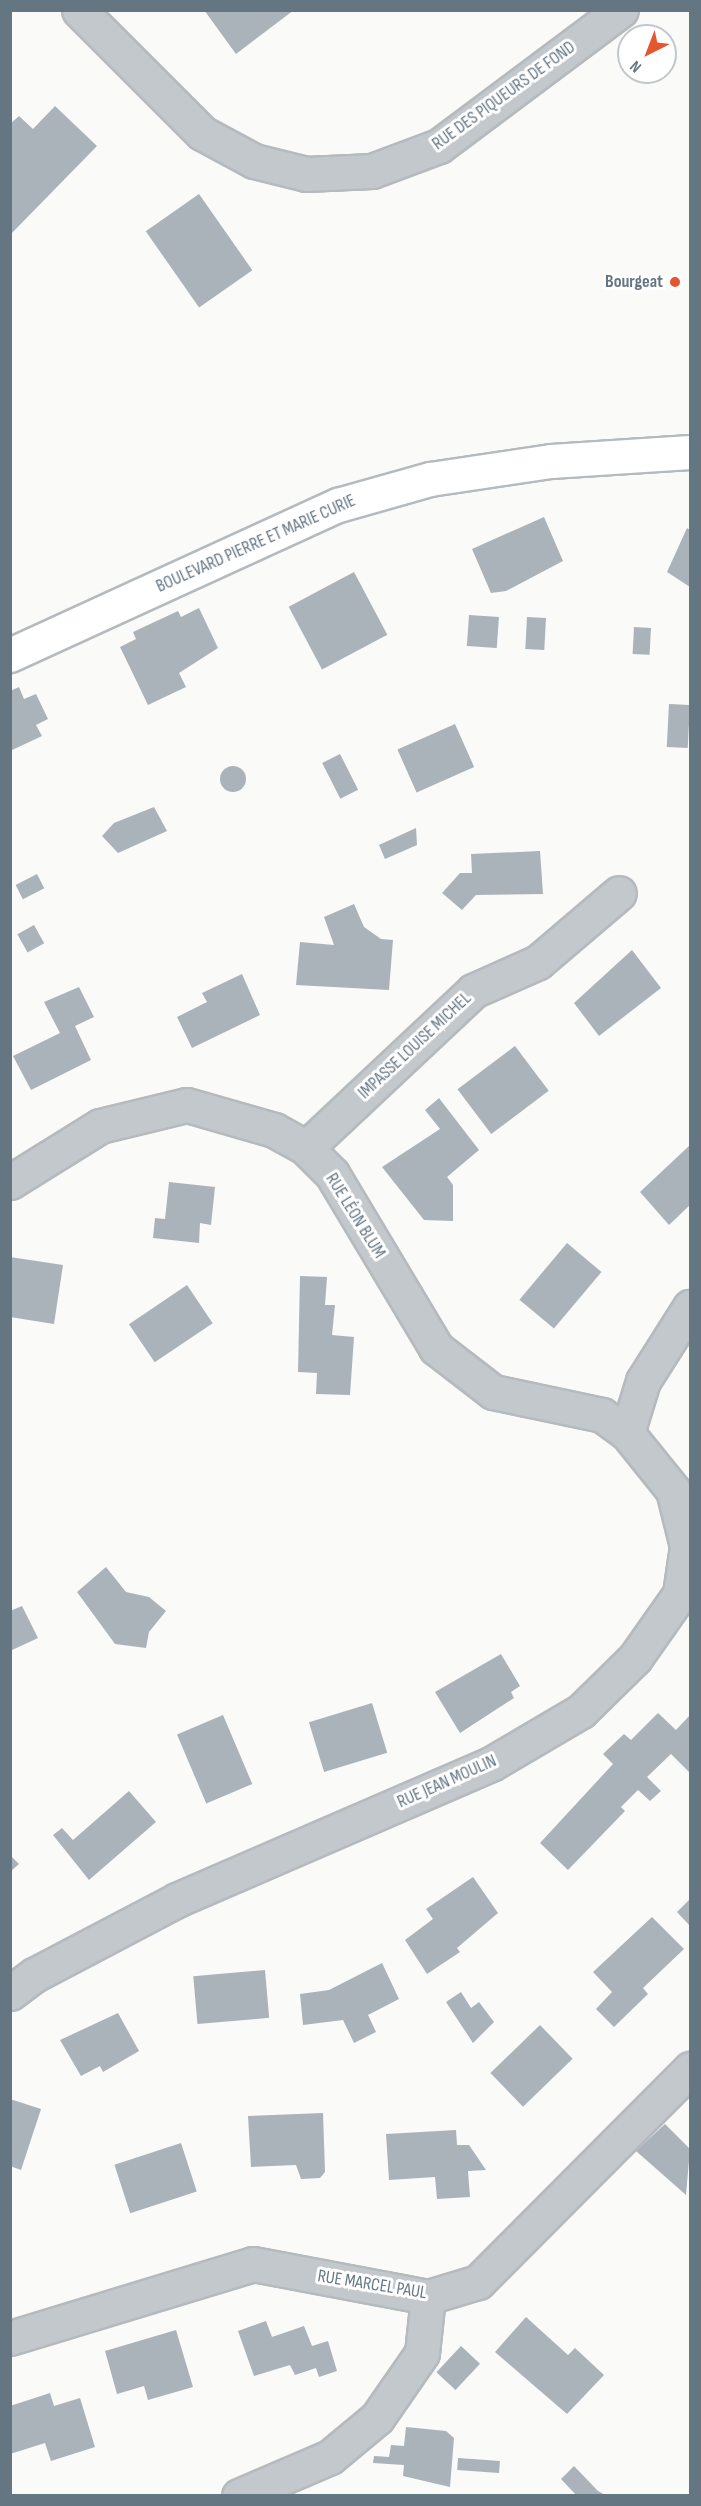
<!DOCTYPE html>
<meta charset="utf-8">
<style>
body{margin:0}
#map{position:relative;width:701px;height:2506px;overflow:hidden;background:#fafaf8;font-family:"Sofia Sans Condensed",sans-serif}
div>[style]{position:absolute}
.building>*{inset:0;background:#aab3b9;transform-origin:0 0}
.round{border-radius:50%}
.roads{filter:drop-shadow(2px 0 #b5babe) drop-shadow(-2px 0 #b5babe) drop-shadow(0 2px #b5babe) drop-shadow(0 -2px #b5babe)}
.minor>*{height:33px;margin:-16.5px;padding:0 16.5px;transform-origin:16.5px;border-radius:16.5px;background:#c3c8cc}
.major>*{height:33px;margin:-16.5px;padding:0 16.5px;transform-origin:16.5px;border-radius:16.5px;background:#fff}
.dots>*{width:16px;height:16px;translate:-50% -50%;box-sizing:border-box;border:3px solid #fff;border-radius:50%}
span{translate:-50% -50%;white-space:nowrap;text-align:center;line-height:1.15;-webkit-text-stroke:6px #fff;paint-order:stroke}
.street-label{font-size:18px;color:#657683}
.poi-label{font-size:18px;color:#657683;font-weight:700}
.right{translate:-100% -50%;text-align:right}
.frame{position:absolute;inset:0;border:12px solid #657683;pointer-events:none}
.north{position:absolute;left:617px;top:24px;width:60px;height:60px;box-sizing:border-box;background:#fff;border:2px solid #c1c8cd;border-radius:50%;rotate:222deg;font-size:16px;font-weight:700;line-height:24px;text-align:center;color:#657683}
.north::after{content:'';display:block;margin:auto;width:21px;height:27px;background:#e4572e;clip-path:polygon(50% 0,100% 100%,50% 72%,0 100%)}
</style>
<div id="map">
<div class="building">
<div style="clip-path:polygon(204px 10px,294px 10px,236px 54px)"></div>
<div style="clip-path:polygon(55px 106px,97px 146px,10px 235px,10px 124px,19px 116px,33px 129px)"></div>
<div style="left:199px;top:194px;width:93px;height:65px;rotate:55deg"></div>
<div style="clip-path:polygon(544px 517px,563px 561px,506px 591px,491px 593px,472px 549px)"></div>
<div style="clip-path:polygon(687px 528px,690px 530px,690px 587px,667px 572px)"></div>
<div style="left:354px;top:572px;width:71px;height:74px;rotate:62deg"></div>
<div style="clip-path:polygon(199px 608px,218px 648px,179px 673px,186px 687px,148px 705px,120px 647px,136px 639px,133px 632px,178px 611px,181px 617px)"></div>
<div style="left:469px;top:615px;width:30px;height:31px;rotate:4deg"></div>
<div style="left:527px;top:617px;width:19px;height:32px;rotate:3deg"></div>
<div style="left:634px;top:627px;width:17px;height:27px;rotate:3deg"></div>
<div style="clip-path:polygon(19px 687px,24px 699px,36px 694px,48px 719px,36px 725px,42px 736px,10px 751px,10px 691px)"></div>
<div style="left:669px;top:704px;width:21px;height:43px;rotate:3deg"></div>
<div style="left:455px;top:724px;width:47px;height:63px;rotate:66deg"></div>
<div style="left:340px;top:754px;width:40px;height:20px;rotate:63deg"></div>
<div class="round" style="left:220px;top:766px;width:26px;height:26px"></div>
<div style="clip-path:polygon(154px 807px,167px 831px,118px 853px,102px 836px,114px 823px)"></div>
<div style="clip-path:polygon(416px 828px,417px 845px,385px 859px,379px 845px)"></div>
<div style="clip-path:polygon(540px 851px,543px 894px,476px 895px,462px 910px,442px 893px,460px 873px,472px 873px,471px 854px)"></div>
<div style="left:37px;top:874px;width:16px;height:24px;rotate:63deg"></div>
<div style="clip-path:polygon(354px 904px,364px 927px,381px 939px,393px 940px,389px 990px,296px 985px,300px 942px,334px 945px,324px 917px)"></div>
<div style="left:34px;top:925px;width:21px;height:19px;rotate:61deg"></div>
<div style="clip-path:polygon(632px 950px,661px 988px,599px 1036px,574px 1003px)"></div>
<div style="clip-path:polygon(242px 974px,260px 1015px,192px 1048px,177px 1017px,207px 1002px,202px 993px)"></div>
<div style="clip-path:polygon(79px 987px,94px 1017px,75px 1026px,91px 1060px,31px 1090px,13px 1056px,60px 1033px,44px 1002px)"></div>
<div style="left:515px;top:1046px;width:56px;height:72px;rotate:53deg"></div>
<div style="clip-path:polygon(439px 1098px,479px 1150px,447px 1177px,453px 1185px,453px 1221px,424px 1220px,382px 1167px,440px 1129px,425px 1110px)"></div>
<div style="clip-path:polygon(690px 1145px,690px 1205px,669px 1225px,640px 1192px)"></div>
<div style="clip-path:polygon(169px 1182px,215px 1187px,211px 1225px,200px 1223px,199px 1243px,153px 1238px,155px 1218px,165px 1219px)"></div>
<div style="left:567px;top:1243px;width:45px;height:74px;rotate:40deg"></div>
<div style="clip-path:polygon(10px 1257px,63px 1265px,54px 1324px,10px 1317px)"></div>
<div style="clip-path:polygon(300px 1276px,327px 1277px,325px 1305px,335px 1305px,332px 1335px,354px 1337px,350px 1395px,316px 1394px,317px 1373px,298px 1372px)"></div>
<div style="left:187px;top:1285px;width:46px;height:70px;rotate:56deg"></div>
<div style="clip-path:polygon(106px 1567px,126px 1592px,149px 1597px,166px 1611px,149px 1632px,146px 1648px,115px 1644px,77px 1592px)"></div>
<div style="clip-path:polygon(22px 1606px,38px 1638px,10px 1651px,10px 1611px)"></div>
<div style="clip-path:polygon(501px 1654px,520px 1686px,511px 1692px,514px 1698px,460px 1733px,435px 1692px)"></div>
<div style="left:372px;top:1703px;width:52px;height:66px;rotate:73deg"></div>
<div style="clip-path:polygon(658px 1713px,676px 1730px,690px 1715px,690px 1773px,671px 1754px,647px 1777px,661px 1791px,650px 1801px,638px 1790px,621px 1807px,625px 1811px,568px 1870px,540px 1843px,613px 1764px,603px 1754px,624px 1734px,631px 1740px)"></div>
<div style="left:223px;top:1715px;width:75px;height:50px;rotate:67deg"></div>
<div style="clip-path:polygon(129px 1791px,156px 1822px,89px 1880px,53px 1835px,62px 1828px,73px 1840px)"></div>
<div style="clip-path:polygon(10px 1855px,19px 1864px,10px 1872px)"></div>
<div style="clip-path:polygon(473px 1877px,498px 1913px,457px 1948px,460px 1952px,427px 1974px,405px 1940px,433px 1919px,426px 1909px)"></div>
<div style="clip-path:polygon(690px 1899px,690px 1926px,677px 1912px)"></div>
<div style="clip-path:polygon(652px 1917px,684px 1949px,643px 1988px,648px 1994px,614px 2027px,596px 2009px,612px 1992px,593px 1972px)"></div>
<div style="clip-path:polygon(382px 1963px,399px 1999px,368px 2015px,376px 2032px,354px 2043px,343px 2020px,303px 2025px,300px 1994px,329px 1990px)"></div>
<div style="left:265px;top:1970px;width:48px;height:72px;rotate:85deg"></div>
<div style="clip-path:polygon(461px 1992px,471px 2008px,479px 2002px,494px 2022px,473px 2043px,446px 2002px)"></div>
<div style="clip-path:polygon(118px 2013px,139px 2051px,103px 2072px,100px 2066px,81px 2076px,60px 2040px)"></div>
<div style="left:540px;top:2025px;width:47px;height:69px;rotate:46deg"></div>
<div style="clip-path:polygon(10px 2099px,41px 2109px,21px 2170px,10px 2166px)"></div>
<div style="clip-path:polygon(323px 2113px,325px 2172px,320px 2178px,301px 2179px,296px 2165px,251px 2167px,248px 2116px)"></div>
<div style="clip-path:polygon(665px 2124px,690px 2149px,686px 2195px,636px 2151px)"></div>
<div style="clip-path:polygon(456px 2130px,457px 2145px,469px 2145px,486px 2170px,468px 2171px,470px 2197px,437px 2199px,435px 2177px,389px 2180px,386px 2134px)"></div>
<div style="left:181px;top:2143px;width:51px;height:70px;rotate:72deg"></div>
<div style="clip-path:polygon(526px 2317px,568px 2355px,575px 2348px,604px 2375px,567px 2414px,495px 2352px)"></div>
<div style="clip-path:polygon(266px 2321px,272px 2337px,304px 2326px,312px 2346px,328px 2341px,337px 2371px,319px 2377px,316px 2368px,295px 2375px,290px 2365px,254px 2376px,238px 2331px)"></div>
<div style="clip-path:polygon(176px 2330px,193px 2387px,148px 2400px,144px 2386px,117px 2394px,105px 2351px)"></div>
<div style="left:461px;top:2346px;width:26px;height:36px;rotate:43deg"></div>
<div style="clip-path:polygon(50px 2393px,54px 2406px,80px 2398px,95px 2447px,51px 2461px,45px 2443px,10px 2454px,10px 2406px)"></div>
<div style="clip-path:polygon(406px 2427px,446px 2431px,454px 2438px,450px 2487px,403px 2476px,404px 2465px,373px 2463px,374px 2456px,389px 2457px,391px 2445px,404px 2446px)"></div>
<div style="left:458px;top:2458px;width:42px;height:12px;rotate:4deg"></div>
<div style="clip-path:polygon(574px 2466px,598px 2491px,607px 2496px,577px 2496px,561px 2479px)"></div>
</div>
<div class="roads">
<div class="minor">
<div style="left:79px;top:10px;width:174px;rotate:45deg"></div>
<div style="left:202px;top:133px;width:59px;rotate:28.3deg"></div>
<div style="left:254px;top:161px;width:54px;rotate:14deg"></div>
<div style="left:306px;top:174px;width:66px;rotate:-2.6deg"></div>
<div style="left:372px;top:171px;width:72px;rotate:-20.5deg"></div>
<div style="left:439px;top:146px;width:227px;rotate:-36.8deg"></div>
<div style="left:306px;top:1148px;width:229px;rotate:-43.2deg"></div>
<div style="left:473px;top:991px;width:71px;rotate:-24deg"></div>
<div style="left:538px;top:962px;width:106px;rotate:-40.4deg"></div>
<div style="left:10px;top:1182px;width:106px;rotate:-31.9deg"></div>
<div style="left:100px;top:1126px;width:89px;rotate:-13.6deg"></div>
<div style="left:187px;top:1105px;width:91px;rotate:16deg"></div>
<div style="left:274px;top:1130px;width:37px;rotate:29deg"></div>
<div style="left:306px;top:1148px;width:37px;rotate:45deg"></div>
<div style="left:332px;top:1174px;width:203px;rotate:59.1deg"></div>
<div style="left:436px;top:1348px;width:72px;rotate:37.7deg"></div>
<div style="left:493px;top:1392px;width:111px;rotate:11.9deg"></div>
<div style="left:602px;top:1415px;width:31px;rotate:36deg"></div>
<div style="left:627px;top:1433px;width:73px;rotate:51.1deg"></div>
<div style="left:673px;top:1490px;width:58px;rotate:76deg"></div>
<div style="left:687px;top:1546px;width:49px;rotate:98.3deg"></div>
<div style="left:680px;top:1594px;width:78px;rotate:125.1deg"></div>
<div style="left:635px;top:1658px;width:76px;rotate:135.5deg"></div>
<div style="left:581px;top:1711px;width:104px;rotate:149.5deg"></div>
<div style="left:491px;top:1764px;width:342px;rotate:156.6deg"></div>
<div style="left:177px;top:1900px;width:161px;rotate:152.3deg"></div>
<div style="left:34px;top:1975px;width:30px;rotate:143deg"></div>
<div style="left:627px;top:1433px;width:54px;rotate:-72.9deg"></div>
<div style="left:643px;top:1381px;width:88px;rotate:-57.6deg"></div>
<div style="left:10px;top:2338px;width:254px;rotate:-16.9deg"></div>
<div style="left:253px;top:2264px;width:178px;rotate:10.7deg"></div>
<div style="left:428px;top:2297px;width:52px;rotate:-16.7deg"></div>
<div style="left:478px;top:2282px;width:301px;rotate:-45.1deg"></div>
<div style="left:239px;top:2496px;width:99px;rotate:-23.2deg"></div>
<div style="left:330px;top:2457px;width:61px;rotate:-39.7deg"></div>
<div style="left:377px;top:2418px;width:79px;rotate:-55.3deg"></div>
<div style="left:422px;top:2353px;width:56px;rotate:-83.9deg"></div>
</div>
<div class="major">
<div style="left:10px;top:655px;width:361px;rotate:-24.6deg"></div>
<div style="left:338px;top:505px;width:96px;rotate:-15.8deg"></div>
<div style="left:430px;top:479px;width:122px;rotate:-8.5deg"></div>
<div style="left:551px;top:461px;width:139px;rotate:-3.7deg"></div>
</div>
</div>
<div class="dots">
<div style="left:675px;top:282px;background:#e4572e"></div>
</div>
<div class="street-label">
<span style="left:504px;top:96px;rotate:-36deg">RUE DES PIQUEURS DE FOND</span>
<span style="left:256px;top:544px;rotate:-24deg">BOULEVARD PIERRE ET MARIE CURIE</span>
<span style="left:415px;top:1046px;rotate:-43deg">IMPASSE LOUISE MICHEL</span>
<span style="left:355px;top:1216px;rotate:58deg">RUE LÉON BLUM</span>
<span style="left:447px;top:1782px;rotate:-24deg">RUE JEAN MOULIN</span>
<span style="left:372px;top:2285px;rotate:9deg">RUE MARCEL PAUL</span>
</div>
<div class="poi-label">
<span class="right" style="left:663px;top:282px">Bourgeat</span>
</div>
<div class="frame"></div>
<div class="north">N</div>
</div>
